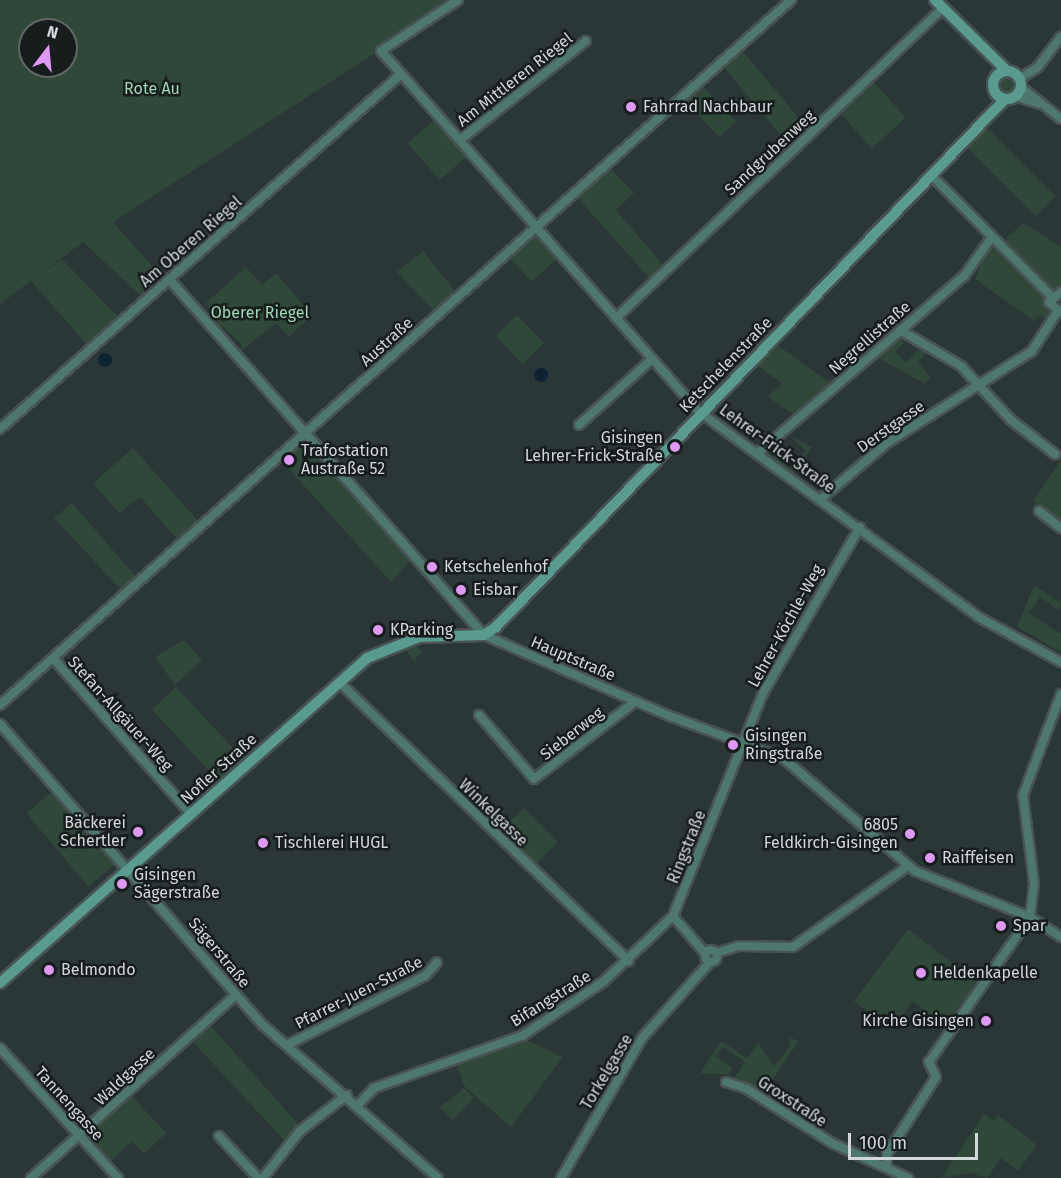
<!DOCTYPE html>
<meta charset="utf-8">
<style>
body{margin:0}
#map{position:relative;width:1061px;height:1178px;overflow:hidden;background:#2b3637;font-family:"Fira Sans",sans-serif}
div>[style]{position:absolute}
.green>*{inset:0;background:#2f4839;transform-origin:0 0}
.round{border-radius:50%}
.water>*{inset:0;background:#0d2235}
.roads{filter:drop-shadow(2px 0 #495354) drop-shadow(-2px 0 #495354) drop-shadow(0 2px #495354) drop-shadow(0 -2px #495354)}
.minor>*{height:8px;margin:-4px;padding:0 4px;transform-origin:4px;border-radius:4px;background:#4e776e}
.minor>.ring{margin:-4px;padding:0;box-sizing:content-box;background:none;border:8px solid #4e776e;border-radius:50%}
.secondary>*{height:10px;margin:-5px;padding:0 5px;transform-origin:5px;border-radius:5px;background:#599c8f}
.secondary>.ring{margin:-5px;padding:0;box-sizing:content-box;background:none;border:10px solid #599c8f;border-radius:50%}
.dots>*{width:16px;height:16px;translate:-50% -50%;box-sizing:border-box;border:3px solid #171c1d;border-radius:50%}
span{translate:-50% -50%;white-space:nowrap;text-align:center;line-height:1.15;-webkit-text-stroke:5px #171c1d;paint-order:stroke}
.street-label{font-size:16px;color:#d2d8d9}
.park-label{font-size:16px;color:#9fd7b5}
.poi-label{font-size:16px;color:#d2d8d9}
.left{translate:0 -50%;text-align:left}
.right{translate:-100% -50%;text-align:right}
.north{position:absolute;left:18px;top:18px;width:60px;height:60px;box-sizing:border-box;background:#171c1d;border:2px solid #626768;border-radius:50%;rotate:16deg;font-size:16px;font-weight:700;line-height:24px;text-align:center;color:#d2d8d9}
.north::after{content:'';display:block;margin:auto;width:21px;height:27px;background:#dd99f3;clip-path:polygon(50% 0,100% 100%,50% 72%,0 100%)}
.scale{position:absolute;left:848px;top:1133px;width:130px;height:27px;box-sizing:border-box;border:3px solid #d2d8d9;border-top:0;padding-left:8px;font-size:18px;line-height:21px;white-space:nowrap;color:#d2d8d9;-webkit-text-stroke:4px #171c1d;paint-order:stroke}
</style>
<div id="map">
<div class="green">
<div style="clip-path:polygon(evenodd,0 0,458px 0,113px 222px,160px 275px,143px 298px,83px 242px,0 304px,0 0,30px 30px,66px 30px,66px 66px,30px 66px,30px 30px)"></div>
<div style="left:741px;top:49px;width:106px;height:25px;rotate:50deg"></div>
<div class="round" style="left:998px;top:76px;width:18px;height:18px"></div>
<div style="left:871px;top:79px;width:52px;height:46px;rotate:48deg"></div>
<div style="left:702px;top:85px;width:50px;height:23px;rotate:47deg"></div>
<div style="left:434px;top:120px;width:49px;height:35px;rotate:49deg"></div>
<div style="left:987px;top:128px;width:97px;height:28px;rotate:45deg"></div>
<div style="clip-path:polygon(609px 167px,634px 193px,616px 210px,665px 267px,651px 280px,576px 196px)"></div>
<div style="clip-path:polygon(1024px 223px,1061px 247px,1061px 288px,1050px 291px,1006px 246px,1007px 237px)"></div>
<div style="left:536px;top:236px;width:31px;height:34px;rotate:48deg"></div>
<div style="clip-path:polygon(989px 245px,998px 246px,1047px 297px,1049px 320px,1039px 316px,1034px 321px,975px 279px)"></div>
<div style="clip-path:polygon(423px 251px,455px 291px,435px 312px,397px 272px)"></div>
<div style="clip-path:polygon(62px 259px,120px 319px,89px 347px,31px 281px)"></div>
<div style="clip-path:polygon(246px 267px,262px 285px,276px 273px,312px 315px,289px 337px,276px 323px,238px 353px,242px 345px,224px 327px,218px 331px,212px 325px,219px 319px,206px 303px)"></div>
<div style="left:517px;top:315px;width:39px;height:30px;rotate:46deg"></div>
<div style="clip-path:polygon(899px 337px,905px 343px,895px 351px,905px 363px,920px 349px,927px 353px,918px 362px,930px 377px,925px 384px,875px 356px)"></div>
<div style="clip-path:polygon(776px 344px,833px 385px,796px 416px,768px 397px,782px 383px,756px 365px)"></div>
<div style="clip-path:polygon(791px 436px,812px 447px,794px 473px,766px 452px,777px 443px,789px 451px,783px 458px,794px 466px,805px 450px)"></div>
<div style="clip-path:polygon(299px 443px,308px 443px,411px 560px,391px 582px,280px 459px)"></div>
<div style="clip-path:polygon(133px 448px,199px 522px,178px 540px,140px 497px,119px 513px,93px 483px)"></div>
<div style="clip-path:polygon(1061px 460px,1061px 524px,1033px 501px)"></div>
<div style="clip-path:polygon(72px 503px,137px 578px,123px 592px,54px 518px)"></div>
<div style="clip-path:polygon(1034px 585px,1061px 603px,1060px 611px,1040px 597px,1029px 613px,1061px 634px,1061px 652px,1017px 627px)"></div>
<div style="clip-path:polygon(184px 640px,202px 660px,175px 685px,155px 657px)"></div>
<div style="clip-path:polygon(414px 645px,423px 652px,414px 660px,421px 672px,405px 649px)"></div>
<div style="left:176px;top:687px;width:98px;height:33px;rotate:47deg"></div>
<div style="left:54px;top:790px;width:96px;height:36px;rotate:50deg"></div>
<div style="left:524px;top:808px;width:48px;height:35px;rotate:45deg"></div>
<div style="clip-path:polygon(908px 929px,978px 982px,945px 1025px,913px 1001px,891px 1030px,854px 1001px)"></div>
<div style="clip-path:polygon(208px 1023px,300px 1126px,286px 1142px,190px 1039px)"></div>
<div style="clip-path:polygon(789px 1036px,798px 1042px,761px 1097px,733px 1080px,745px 1062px,723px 1047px,716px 1057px,733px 1068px,728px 1075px,700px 1073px,721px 1041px,747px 1058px,758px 1043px,774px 1066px,790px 1046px)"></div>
<div style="clip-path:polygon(524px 1039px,563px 1057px,511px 1127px,464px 1086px,456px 1063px)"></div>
<div style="clip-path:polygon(464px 1088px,474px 1098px,453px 1120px,440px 1107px)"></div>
<div style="clip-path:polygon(130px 1094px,166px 1133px,144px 1154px,132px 1141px,109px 1163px,88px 1135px)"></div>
<div style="clip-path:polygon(984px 1114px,994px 1121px,998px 1115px,1037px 1145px,1018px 1171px,1001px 1158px,987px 1178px,971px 1173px,941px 1178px)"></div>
</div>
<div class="water">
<div class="round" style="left:98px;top:353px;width:14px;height:14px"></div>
<div class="round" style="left:534px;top:368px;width:14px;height:14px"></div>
</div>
<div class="roads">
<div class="minor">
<div style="left:458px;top:0;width:92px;rotate:146.5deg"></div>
<div style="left:381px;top:51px;width:478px;rotate:48.6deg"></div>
<div style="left:697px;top:410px;width:353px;rotate:36.3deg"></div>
<div style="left:982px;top:619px;width:90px;rotate:28.6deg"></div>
<div style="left:1019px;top:79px;width:22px;rotate:-32deg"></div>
<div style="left:1038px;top:67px;width:38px;rotate:-53deg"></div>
<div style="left:1021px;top:87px;width:51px;rotate:38.7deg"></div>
<div style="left:1015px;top:96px;width:25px;rotate:18deg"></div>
<div style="left:460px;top:140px;width:160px;rotate:-38.2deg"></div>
<div style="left:931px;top:175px;width:170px;rotate:45.2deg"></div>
<div style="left:169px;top:279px;width:475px;rotate:48.5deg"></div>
<div style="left:484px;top:635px;width:205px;rotate:23.6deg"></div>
<div style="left:672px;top:717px;width:118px;rotate:20.3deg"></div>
<div style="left:783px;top:758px;width:174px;rotate:40.6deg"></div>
<div style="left:915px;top:871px;width:124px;rotate:21.8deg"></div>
<div style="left:1030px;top:917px;width:37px;rotate:33deg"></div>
<div style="left:1060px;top:312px;width:15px;rotate:-138deg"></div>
<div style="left:1049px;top:302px;width:16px;rotate:-40deg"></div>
<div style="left:616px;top:318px;width:451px;rotate:-43.5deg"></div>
<div style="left:900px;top:330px;width:71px;rotate:30.5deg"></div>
<div style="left:961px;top:366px;width:74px;rotate:47.2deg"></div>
<div style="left:1011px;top:420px;width:56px;rotate:37.7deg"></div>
<div style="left:579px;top:425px;width:98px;rotate:-42.1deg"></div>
<div style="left:0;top:429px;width:534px;rotate:-41.51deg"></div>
<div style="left:758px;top:453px;width:272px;rotate:-40.7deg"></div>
<div style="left:964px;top:276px;width:48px;rotate:-54.3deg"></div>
<div style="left:822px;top:498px;width:85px;rotate:-40.2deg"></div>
<div style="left:887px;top:443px;width:172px;rotate:-32.4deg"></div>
<div style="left:1032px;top:351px;width:46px;rotate:-57.3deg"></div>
<div style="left:1039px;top:511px;width:28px;rotate:38deg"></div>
<div style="left:53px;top:658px;width:208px;rotate:48.5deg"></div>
<div style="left:340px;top:683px;width:401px;rotate:43.9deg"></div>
<div style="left:0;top:705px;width:1060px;rotate:-41.71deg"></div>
<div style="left:479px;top:715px;width:84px;rotate:49.3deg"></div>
<div style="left:534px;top:779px;width:128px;rotate:-37.4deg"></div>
<div style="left:0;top:724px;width:400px;rotate:48.9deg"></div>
<div style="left:263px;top:1025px;width:232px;rotate:41.2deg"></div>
<div style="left:673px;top:916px;width:240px;rotate:-68deg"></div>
<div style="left:763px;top:693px;width:192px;rotate:-59.7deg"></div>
<div style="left:673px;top:916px;width:49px;rotate:49.1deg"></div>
<div class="ring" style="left:705px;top:950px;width:4px;height:4px"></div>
<div style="left:716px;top:953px;width:24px;rotate:-17deg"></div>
<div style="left:739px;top:946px;width:54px;rotate:1.1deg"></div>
<div style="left:793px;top:947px;width:141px;rotate:-35.2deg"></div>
<div style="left:287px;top:1045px;width:154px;rotate:-26.6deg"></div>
<div style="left:425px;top:976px;width:18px;rotate:-49deg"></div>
<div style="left:0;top:1048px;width:176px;rotate:47.8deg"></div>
<div style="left:726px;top:1082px;width:22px;rotate:18deg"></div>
<div style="left:747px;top:1089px;width:101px;rotate:32.4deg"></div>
<div style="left:832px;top:1143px;width:84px;rotate:24.7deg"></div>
<div style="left:359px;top:1104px;width:22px;rotate:-47deg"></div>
<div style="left:374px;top:1088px;width:157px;rotate:-19.4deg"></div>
<div style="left:522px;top:1036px;width:97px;rotate:-33.7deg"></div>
<div style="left:603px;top:982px;width:96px;rotate:-43.3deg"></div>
<div style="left:219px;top:1136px;width:57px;rotate:47.1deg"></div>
<div style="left:887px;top:1165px;width:11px;rotate:-90deg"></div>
<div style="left:887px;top:1154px;width:91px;rotate:-57.5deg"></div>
<div style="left:936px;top:1077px;width:17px;rotate:-115deg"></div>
<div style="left:929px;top:1062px;width:177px;rotate:-55.1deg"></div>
<div style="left:1030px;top:917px;width:34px;rotate:-83deg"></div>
<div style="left:1034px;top:883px;width:89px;rotate:-97.1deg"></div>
<div style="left:1023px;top:795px;width:108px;rotate:-69.4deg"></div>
<div style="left:31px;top:1178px;width:275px;rotate:-41.8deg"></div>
<div style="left:263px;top:1178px;width:60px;rotate:-51.8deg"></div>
<div style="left:300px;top:1131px;width:59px;rotate:-37.5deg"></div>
<div style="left:561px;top:1178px;width:162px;rotate:-59.9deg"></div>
<div style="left:642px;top:1038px;width:102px;rotate:-48.2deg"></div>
</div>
<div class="secondary">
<div style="left:935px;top:0;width:101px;rotate:44.6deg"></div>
<div class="ring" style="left:993px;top:71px;width:18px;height:18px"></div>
<div style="left:0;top:983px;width:490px;rotate:-41.5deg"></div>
<div style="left:367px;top:658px;width:56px;rotate:-22deg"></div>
<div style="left:419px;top:637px;width:65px;rotate:-1.8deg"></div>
<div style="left:484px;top:635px;width:14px;rotate:-34deg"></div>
<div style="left:496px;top:627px;width:733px;rotate:-46.05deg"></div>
</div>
</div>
<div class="dots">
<div style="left:631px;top:107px;background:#dd99f3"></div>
<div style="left:675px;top:447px;background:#dd99f3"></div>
<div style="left:289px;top:460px;background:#dd99f3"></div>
<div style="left:432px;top:567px;background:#dd99f3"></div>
<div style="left:461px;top:590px;background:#dd99f3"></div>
<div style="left:378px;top:630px;background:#dd99f3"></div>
<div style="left:733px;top:745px;background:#dd99f3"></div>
<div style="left:138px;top:832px;background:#dd99f3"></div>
<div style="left:910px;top:834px;background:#dd99f3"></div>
<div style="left:263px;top:843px;background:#dd99f3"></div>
<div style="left:930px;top:858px;background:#dd99f3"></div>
<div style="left:122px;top:884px;background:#dd99f3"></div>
<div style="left:1001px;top:926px;background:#dd99f3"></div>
<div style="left:49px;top:970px;background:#dd99f3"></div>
<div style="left:921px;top:973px;background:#dd99f3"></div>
<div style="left:986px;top:1021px;background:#dd99f3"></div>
</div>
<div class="street-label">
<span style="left:515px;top:80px;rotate:-38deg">Am Mittleren Riegel</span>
<span style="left:770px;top:153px;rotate:-43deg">Sandgrubenweg</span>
<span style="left:191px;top:242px;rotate:-41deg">Am Oberen Riegel</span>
<span style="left:870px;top:338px;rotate:-41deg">Negrellistraße</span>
<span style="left:387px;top:342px;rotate:-42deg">Austraße</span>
<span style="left:726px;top:365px;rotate:-46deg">Ketschelenstraße</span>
<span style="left:891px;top:427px;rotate:-35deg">Derstgasse</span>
<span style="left:777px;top:449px;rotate:36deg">Lehrer-Frick-Straße</span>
<span style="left:786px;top:626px;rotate:-61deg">Lehrer-Köchle-Weg</span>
<span style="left:573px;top:659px;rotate:23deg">Hauptstraße</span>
<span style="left:120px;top:714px;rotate:48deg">Stefan-Allgäuer-Weg</span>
<span style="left:572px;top:734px;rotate:-38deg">Sieberweg</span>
<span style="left:219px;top:769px;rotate:-42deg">Nofler Straße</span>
<span style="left:493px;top:813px;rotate:44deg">Winkelgasse</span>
<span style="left:687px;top:847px;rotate:-68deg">Ringstraße</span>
<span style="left:219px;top:953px;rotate:50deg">Sägerstraße</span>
<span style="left:359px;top:993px;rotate:-27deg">Pfarrer-Juen-Straße</span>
<span style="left:551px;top:999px;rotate:-32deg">Bifangstraße</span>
<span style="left:607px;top:1072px;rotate:-59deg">Torkelgasse</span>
<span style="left:125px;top:1077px;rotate:-43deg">Waldgasse</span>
<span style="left:792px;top:1102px;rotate:33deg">Groxstraße</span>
<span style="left:69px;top:1104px;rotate:48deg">Tannengasse</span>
</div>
<div class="park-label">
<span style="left:152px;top:89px">Rote Au</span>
<span style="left:260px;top:313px">Oberer Riegel</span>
</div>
<div class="poi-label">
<span class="left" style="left:643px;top:107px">Fahrrad Nachbaur</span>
<span class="right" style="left:663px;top:447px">Gisingen<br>Lehrer-Frick-Straße</span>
<span class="left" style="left:301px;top:460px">Trafostation<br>Austraße 52</span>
<span class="left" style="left:444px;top:567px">Ketschelenhof</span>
<span class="left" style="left:473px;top:590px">Eisbar</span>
<span class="left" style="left:390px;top:630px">KParking</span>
<span class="left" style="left:745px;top:745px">Gisingen<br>Ringstraße</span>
<span class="right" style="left:126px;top:832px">Bäckerei<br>Schertler</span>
<span class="right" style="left:898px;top:834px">6805<br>Feldkirch-Gisingen</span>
<span class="left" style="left:275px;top:843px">Tischlerei HUGL</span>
<span class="left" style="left:942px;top:858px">Raiffeisen</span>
<span class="left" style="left:134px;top:884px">Gisingen<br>Sägerstraße</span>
<span class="left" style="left:1013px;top:926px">Spar</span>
<span class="left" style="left:61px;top:970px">Belmondo</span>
<span class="left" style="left:933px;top:973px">Heldenkapelle</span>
<span class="right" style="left:974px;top:1021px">Kirche Gisingen</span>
</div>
<div class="north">N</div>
<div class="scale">100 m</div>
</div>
